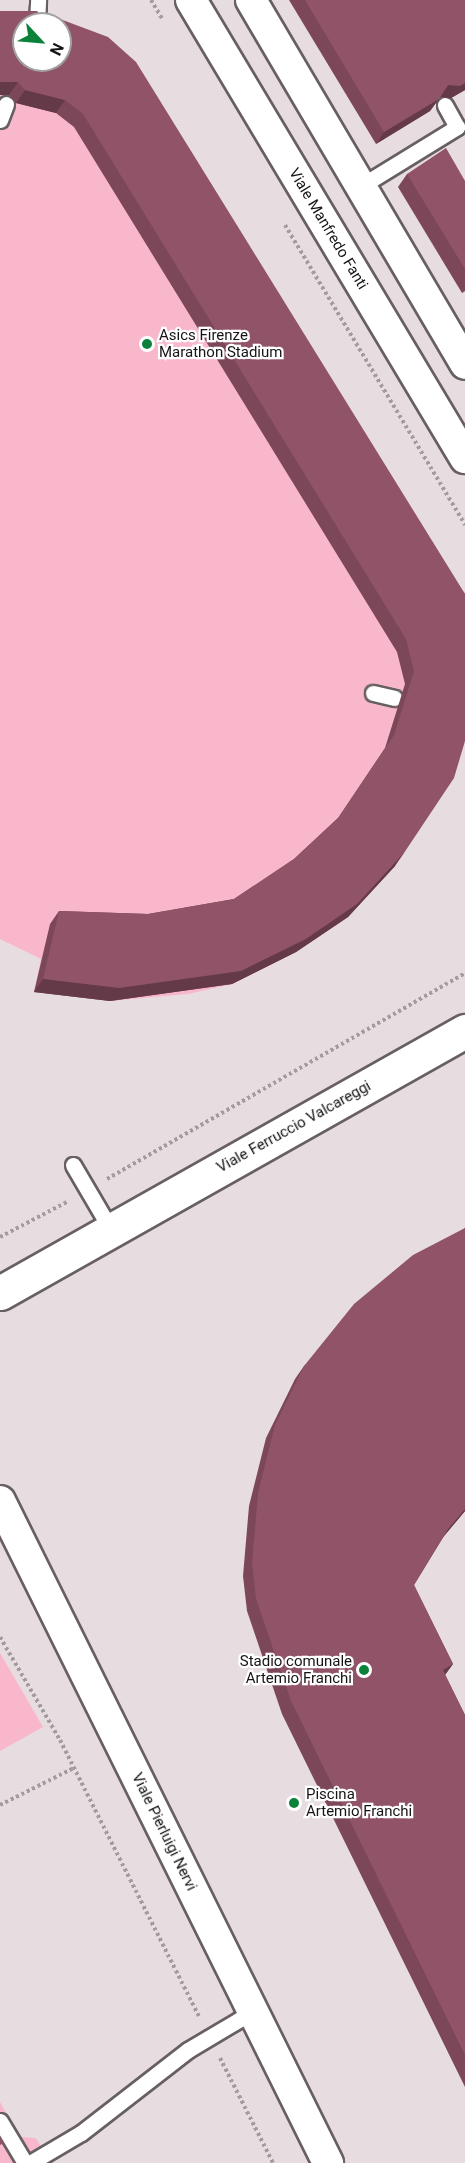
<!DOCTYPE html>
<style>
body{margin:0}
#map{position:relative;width:465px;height:2163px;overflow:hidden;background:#e7dde0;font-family:Roboto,sans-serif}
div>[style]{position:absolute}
.green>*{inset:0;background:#f8b7ca}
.path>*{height:4px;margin-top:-2px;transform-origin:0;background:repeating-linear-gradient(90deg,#a39c9e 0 3px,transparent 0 6px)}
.roads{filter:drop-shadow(2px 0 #675f61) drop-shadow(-2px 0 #675f61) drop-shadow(0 2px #675f61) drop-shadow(0 -2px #675f61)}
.service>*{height:15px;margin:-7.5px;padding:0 7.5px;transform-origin:7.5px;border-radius:7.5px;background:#fff}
.minor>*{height:30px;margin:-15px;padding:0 15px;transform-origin:15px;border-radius:15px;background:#fff}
.tertiary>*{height:33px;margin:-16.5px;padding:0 16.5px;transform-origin:16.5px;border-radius:16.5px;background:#fff}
.wall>*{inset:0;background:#7c4759}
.shaded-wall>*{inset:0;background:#653a48}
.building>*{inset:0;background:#905367}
.dots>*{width:16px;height:16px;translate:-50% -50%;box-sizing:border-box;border:3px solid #fff;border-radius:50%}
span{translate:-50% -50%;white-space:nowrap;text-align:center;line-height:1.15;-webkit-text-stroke:4.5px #fff;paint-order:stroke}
.street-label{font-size:15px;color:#171415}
.poi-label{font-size:15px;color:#171415}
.left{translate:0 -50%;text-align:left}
.right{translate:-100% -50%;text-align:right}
.north{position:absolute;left:12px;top:12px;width:60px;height:60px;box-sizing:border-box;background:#fff;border:2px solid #a2a1a1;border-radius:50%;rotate:116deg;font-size:16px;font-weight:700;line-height:24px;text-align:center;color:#171415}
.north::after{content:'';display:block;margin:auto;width:21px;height:27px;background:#0b8139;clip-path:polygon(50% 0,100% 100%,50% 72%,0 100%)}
</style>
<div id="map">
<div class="green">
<div style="clip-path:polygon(0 24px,24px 60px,60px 60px,465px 638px,465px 735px,395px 866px,348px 917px,296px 952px,232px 984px,188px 994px,110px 1001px,34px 992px,41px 959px,0 939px)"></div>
<div style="clip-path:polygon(0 1653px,43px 1727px,0 1751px)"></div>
<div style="clip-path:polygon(0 2102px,20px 2137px,36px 2138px,51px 2163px,0 2163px)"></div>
</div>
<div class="path">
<div style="left:151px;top:0;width:23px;rotate:59deg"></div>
<div style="left:285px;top:225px;width:350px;rotate:59deg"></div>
<div style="left:107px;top:1179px;width:413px;rotate:-29.9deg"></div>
<div style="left:0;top:1237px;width:76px;rotate:-27.6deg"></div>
<div style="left:0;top:1637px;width:119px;rotate:59.8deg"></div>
<div style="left:60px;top:1740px;width:309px;rotate:63.3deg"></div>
<div style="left:0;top:1805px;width:83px;rotate:-26.6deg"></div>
<div style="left:220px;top:2058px;width:118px;rotate:63.2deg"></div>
</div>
<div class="roads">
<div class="service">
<div style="left:37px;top:22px;width:22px;rotate:-87deg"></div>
<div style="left:0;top:120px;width:17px;rotate:-69deg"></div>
<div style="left:361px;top:186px;width:113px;rotate:-31.6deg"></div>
<div style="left:457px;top:127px;width:25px;rotate:-119deg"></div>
<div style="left:373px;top:693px;width:22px;rotate:13deg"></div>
<div style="left:73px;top:1165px;width:73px;rotate:59.6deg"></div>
<div style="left:0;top:2121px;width:49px;rotate:59.2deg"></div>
<div style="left:30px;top:2163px;width:59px;rotate:-30.5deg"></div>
<div style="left:81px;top:2133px;width:135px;rotate:-37.8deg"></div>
<div style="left:188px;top:2050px;width:74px;rotate:-30.7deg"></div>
</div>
<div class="minor">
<div style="left:191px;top:0;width:534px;rotate:59.11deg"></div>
<div style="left:251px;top:0;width:422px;rotate:59.5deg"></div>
<div style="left:0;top:1501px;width:739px;rotate:63.64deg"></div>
</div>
<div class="tertiary">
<div style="left:0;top:1293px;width:534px;rotate:-29.4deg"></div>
</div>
</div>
<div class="wall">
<div style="clip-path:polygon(289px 0,465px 0,465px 90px,451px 98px,440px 97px,430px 111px,376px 144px)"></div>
<div style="clip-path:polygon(0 11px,37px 11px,465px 594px,395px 866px,348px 917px,296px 952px,232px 984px,110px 1001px,34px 992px,50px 924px,59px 911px,148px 914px,234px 899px,294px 859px,338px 818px,385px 748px,405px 684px,397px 652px,74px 127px,56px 113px,16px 103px,9px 95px,0 95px)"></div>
<div style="clip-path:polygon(407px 174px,465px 181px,465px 291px,462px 293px,398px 187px)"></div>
<div style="clip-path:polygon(465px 1228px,465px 1511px,444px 1536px,414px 1585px,453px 1664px,445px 1675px,465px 1715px,465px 2087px,282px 1714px,247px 1611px,243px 1576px,249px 1506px,266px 1438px,295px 1379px,304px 1366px)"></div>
</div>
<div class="shaded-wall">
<div style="clip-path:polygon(0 82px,18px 82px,9px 95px,0 95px)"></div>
<div style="clip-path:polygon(465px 83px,465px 90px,451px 98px,440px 97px,448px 85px)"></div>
<div style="clip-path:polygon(25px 90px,65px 100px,56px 113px,16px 103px)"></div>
<div style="clip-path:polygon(439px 99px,430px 111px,376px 144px,384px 132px)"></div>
<div style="clip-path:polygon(404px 853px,395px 866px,348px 917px,296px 952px,232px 984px,110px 1001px,34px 992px,43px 979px)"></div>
<div style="clip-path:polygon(465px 1509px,465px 1511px,439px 1542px,448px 1529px)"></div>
<div style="clip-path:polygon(453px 1664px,444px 1676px,443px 1670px)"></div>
</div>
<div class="building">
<div style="clip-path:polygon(305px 0,465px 0,465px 83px,460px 86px,448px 85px,439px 99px,384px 132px)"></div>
<div style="clip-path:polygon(evenodd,0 11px,37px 11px,41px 17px,52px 16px,108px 37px,136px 62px,465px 594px,465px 741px,454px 778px,404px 853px,357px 904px,306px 939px,241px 971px,119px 988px,43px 979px,59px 911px,148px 914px,234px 899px,294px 859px,339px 817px,394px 735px,414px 671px,406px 639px,83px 114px,65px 100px,25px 90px,18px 82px,0 82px,0 11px,24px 24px,60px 24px,60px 60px,24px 60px,24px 24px)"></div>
<div style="clip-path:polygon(446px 148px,465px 181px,465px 269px,407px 174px)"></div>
<div style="clip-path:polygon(465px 1228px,465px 1509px,448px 1529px,414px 1585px,453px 1664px,443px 1670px,465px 1715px,465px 2055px,291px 1701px,256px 1599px,252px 1563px,258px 1493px,275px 1425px,304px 1366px,354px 1304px,413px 1255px)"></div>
<div style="clip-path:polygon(0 2137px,4px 2143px,0 2145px)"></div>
</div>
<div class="dots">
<div style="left:147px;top:344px;background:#0b8139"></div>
<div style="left:364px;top:1670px;background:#0b8139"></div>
<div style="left:294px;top:1803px;background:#0b8139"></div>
</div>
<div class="street-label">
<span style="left:328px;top:229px;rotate:59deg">Viale Manfredo Fanti</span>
<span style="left:294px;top:1127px;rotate:-29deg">Viale Ferruccio Valcareggi</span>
<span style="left:164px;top:1832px;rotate:64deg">Viale Pierluigi Nervi</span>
</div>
<div class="poi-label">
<span class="left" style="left:159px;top:344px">Asics Firenze<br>Marathon Stadium</span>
<span class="right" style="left:352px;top:1670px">Stadio comunale<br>Artemio Franchi</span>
<span class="left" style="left:306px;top:1803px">Piscina<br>Artemio Franchi</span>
</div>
<div class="north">N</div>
</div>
